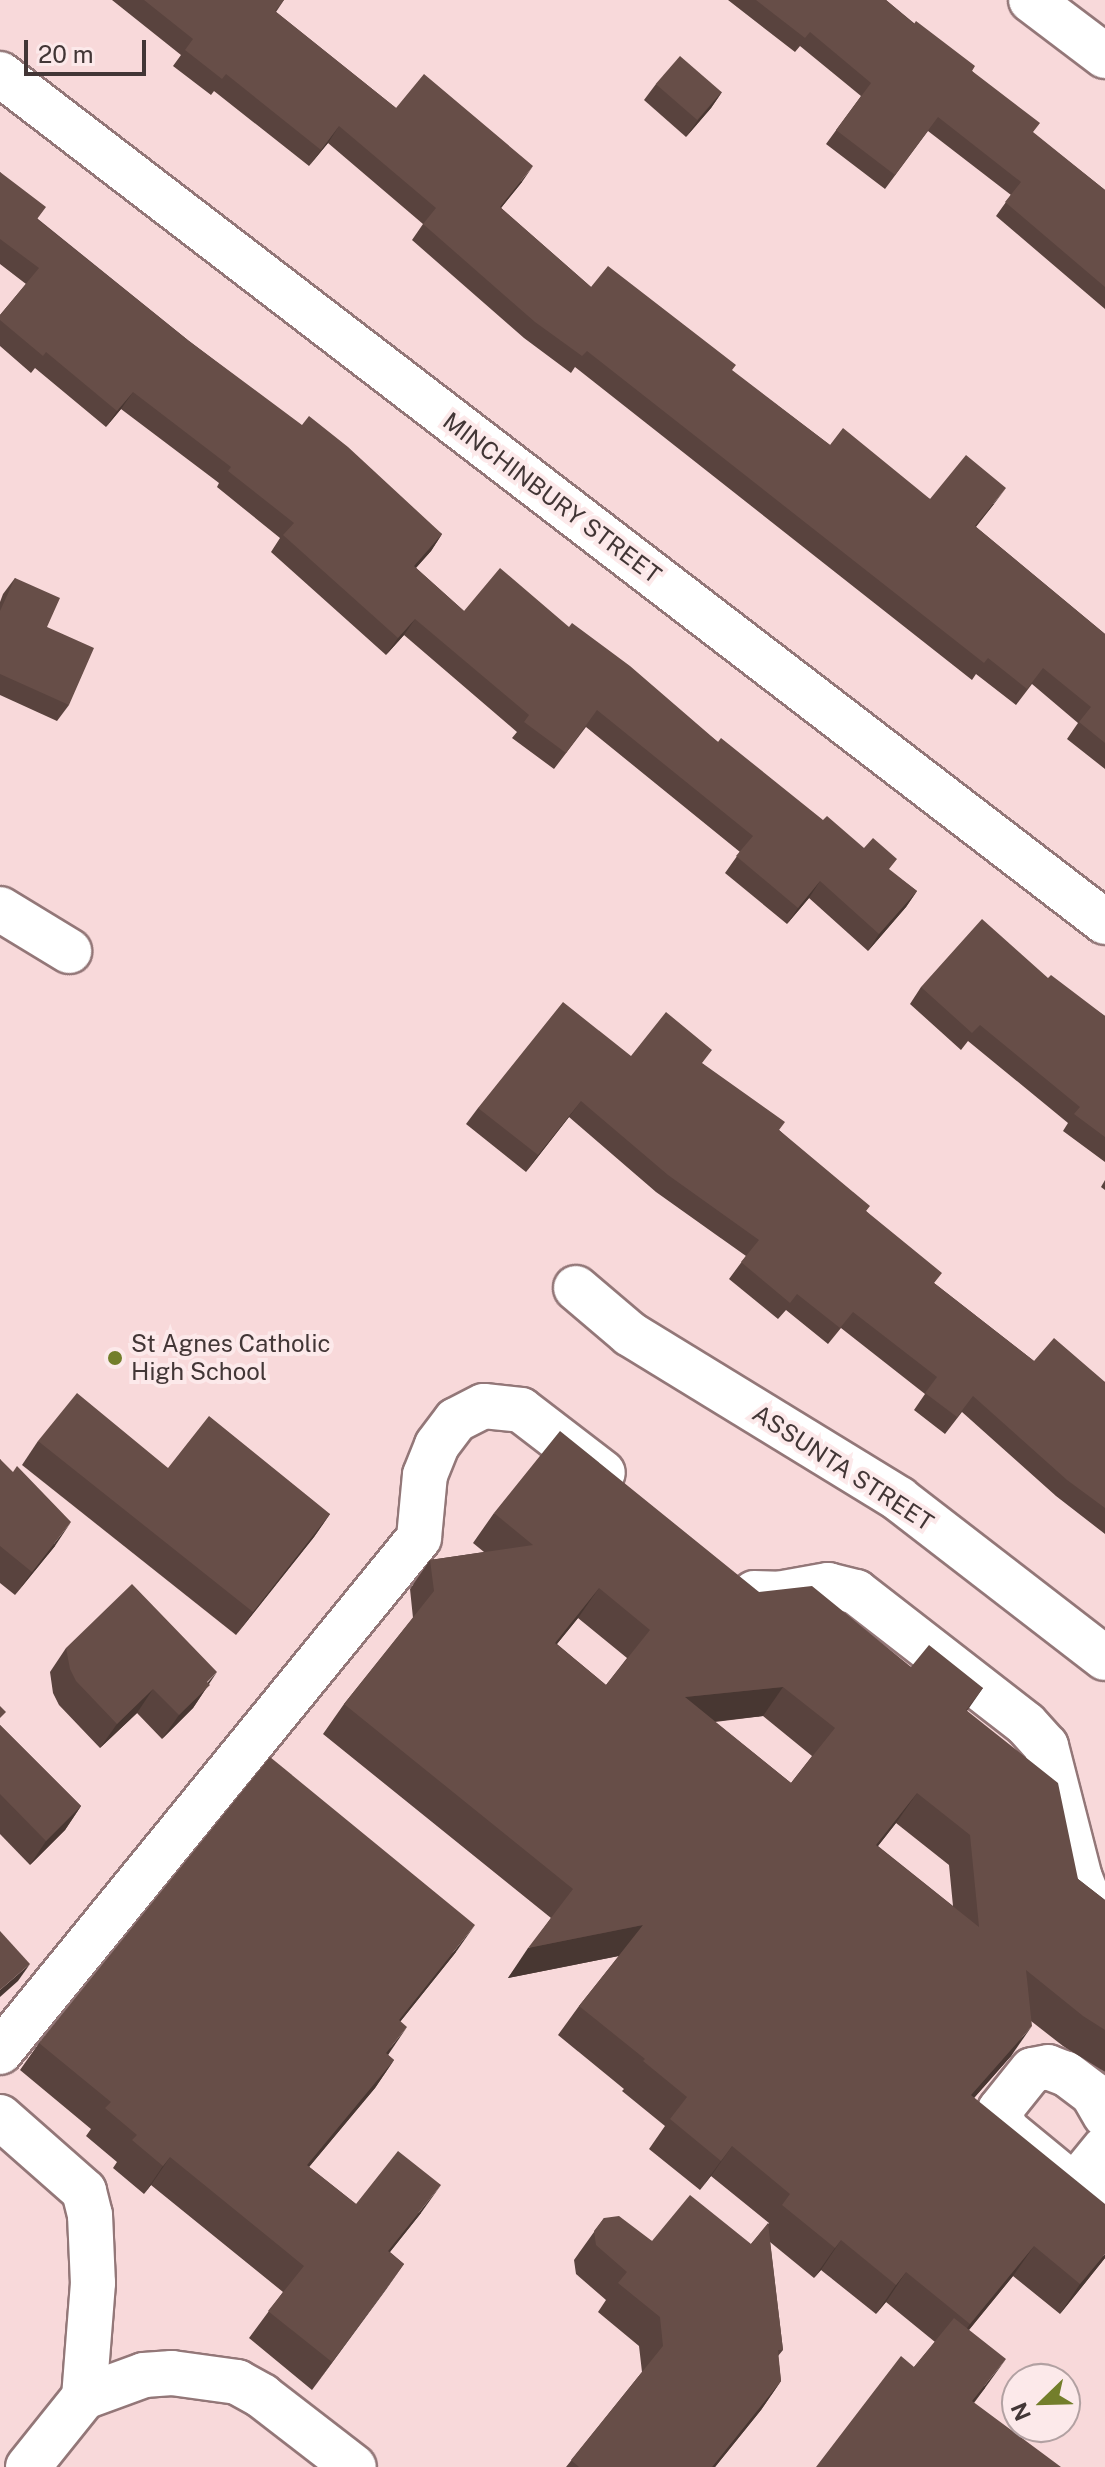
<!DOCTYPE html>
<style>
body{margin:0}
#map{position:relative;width:1105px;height:2467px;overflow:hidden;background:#f8d9da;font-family:"Public Sans",sans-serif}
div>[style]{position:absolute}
.roads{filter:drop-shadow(2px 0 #937778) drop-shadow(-2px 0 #937778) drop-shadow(0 2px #937778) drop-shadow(0 -2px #937778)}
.minor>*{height:44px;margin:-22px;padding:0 22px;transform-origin:22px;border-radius:22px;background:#fff}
.wall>*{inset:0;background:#59433e}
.shaded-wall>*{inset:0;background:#483732}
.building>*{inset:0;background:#674e48;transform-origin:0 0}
.dots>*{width:22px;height:22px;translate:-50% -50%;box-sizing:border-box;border:4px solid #fce9ea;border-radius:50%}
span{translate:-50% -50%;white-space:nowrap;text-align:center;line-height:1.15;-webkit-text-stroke:8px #fce9ea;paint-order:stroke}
.street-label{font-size:24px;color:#423636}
.poi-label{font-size:24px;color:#423636}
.left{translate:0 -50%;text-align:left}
.north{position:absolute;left:1001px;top:2363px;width:80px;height:80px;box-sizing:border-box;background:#fce9ea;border:2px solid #b2a1a2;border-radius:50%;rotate:247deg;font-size:22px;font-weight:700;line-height:32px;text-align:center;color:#423636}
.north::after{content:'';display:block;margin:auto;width:28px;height:36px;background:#737e2b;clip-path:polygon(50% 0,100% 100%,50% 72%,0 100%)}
.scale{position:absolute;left:24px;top:40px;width:122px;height:36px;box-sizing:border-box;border:4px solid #423636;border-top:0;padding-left:10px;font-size:24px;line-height:28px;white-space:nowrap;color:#423636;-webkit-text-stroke:6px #fce9ea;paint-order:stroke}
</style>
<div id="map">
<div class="roads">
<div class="minor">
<div style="left:1031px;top:0;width:93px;rotate:37.1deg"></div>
<div style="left:0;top:74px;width:1393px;rotate:37.5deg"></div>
<div style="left:0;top:909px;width:81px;rotate:31.3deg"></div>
<div style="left:576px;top:1288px;width:71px;rotate:40.4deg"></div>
<div style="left:630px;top:1334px;width:316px;rotate:31.5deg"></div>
<div style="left:899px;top:1499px;width:260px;rotate:37.7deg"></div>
<div style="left:754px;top:1593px;width:24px;rotate:2deg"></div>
<div style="left:778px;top:1594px;width:51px;rotate:-10.2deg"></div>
<div style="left:828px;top:1585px;width:29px;rotate:14deg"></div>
<div style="left:856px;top:1592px;width:215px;rotate:37.8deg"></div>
<div style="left:1026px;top:1724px;width:30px;rotate:48deg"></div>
<div style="left:1046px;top:1746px;width:136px;rotate:75.6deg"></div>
<div style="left:1080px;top:1878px;width:22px;rotate:68deg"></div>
<div style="left:1088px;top:1898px;width:24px;rotate:45deg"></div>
<div style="left:0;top:2052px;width:663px;rotate:-50.81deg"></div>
<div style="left:419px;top:1538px;width:63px;rotate:-84.6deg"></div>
<div style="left:425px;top:1475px;width:32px;rotate:-68deg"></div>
<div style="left:437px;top:1445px;width:31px;rotate:-53deg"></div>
<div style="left:456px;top:1420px;width:31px;rotate:-27deg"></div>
<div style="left:484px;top:1406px;width:37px;rotate:6deg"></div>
<div style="left:521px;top:1410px;width:103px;rotate:37.5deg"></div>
<div style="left:1105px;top:2115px;width:24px;rotate:-120deg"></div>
<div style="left:1093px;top:2094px;width:34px;rotate:-143deg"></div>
<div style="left:1066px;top:2074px;width:19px;rotate:-159deg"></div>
<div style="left:1048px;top:2067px;width:16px;rotate:169deg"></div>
<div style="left:1032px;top:2070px;width:51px;rotate:128.7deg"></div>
<div style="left:1000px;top:2110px;width:20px;rotate:75deg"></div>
<div style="left:1005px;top:2129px;width:129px;rotate:39.4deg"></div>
<div style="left:0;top:2117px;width:112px;rotate:41.4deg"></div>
<div style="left:84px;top:2191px;width:25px;rotate:76deg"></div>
<div style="left:90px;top:2215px;width:68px;rotate:87.5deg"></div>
<div style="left:93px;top:2283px;width:114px;rotate:94.5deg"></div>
<div style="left:1074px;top:2186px;width:49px;rotate:-50.8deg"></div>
<div style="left:28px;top:2467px;width:90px;rotate:-51.3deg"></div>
<div style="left:84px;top:2397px;width:64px;rotate:-20.1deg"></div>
<div style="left:144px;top:2375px;width:28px;rotate:-4deg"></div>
<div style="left:172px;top:2373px;width:66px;rotate:7.9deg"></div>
<div style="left:237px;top:2382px;width:29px;rotate:29deg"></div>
<div style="left:262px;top:2396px;width:116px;rotate:37.7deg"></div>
</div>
</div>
<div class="wall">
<div style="clip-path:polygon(112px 0,284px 0,276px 12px,396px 108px,522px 182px,501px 208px,591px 287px,732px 371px,830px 445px,930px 499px,994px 504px,976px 527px,1105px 634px,1105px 769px,1067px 739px,1078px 723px,1032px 684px,1016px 705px,976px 674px,972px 680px,575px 367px,571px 373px,524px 338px,412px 240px,423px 224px,328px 143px,309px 166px,214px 91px,211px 95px,173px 66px,181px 55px)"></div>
<div style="clip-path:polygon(728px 0,886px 0,972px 71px,1033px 133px,1105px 190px,1105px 309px,996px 216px,1011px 195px,928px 131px,885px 189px,826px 144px,861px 96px,800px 46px,795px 52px)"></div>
<div style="clip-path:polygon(656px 84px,722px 92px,711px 108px,686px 137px,644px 100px)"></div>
<div style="clip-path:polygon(0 172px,38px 219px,189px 341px,442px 534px,431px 551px,416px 568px,464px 611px,569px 627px,718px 742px,917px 891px,906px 907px,868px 951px,809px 898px,787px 924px,725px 873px,740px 852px,586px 727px,554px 769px,512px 738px,517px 732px,404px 635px,386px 655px,271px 552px,280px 538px,217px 487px,219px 483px,121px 409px,106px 427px,35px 368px,31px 373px,0 346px,0 315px,26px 284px,0 264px)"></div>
<div style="clip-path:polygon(15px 578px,47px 627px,69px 705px,57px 721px,0 695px,0 602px,3px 594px)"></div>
<div style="clip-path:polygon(1048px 978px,1105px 1016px,1105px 1162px,1063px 1131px,1068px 1123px,968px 1041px,961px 1050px,910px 1004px,921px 987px)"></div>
<div style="clip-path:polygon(631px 1056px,703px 1064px,779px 1130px,866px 1211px,934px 1283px,1034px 1361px,1105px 1382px,1105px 1534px,1056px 1496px,962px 1412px,945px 1434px,914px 1410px,925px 1394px,841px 1328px,828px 1344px,786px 1310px,778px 1319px,729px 1279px,746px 1256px,656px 1192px,569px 1117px,526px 1172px,466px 1124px,478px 1108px)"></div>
<div style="clip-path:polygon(1105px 1180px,1105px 1190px,1101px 1187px)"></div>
<div style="clip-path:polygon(38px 1441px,168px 1468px,330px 1514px,314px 1537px,236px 1635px,22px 1465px)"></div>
<div style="clip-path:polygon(0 1459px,55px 1546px,15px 1595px,0 1583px)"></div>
<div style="clip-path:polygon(evenodd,494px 1513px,759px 1592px,911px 1667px,983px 1688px,967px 1711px,1078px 1879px,1105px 1900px,1105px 2072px,1063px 2046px,1031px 2021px,1011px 2056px,974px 2098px,1105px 2258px,1060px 2314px,1013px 2276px,969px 2330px,985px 2388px,974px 2403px,914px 2367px,935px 2342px,886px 2302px,876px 2314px,821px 2270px,814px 2278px,770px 2242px,783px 2350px,778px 2356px,781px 2381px,761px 2410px,715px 2467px,566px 2467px,642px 2372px,639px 2346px,598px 2312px,606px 2300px,576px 2274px,574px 2260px,604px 2218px,652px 2241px,751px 2244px,769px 2223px,711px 2176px,700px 2190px,649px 2149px,665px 2126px,622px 2091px,624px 2089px,558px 2035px,579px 2006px,619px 1956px,508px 1978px,551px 1918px,323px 1734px,344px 1704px,413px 1618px,410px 1589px,430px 1560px,484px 1552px,473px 1543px,494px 1513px,578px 1618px,627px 1658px,606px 1685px,557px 1644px,578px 1618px,494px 1513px,763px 1716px,812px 1756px,791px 1783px,715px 1722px,763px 1716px,494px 1513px,896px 1823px,949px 1865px,953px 1906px,878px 1846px,896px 1823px)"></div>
<div style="clip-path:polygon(66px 1648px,209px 1684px,193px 1708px,162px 1739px,137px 1713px,100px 1748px,59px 1705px,53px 1693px,50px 1672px)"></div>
<div style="clip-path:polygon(0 1725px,81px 1806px,65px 1830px,30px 1865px,0 1834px)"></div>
<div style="clip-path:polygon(456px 1952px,400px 2022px,388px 2055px,394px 2060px,375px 2088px,309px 2167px,356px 2204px,421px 2213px,390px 2252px,404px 2264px,312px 2390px,249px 2338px,283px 2292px,151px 2185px,144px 2194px,113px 2168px,117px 2162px,86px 2136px,91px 2129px,20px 2070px,39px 2043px)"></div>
</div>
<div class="shaded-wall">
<div style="clip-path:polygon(722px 92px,711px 108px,686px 137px,698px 120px)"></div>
<div style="clip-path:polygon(339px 126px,328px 143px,309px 166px)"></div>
<div style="clip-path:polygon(533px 166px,522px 182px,488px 224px,500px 207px)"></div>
<div style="clip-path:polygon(133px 392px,121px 409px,106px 427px,117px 411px)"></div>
<div style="clip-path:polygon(1006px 488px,994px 504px,963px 542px,975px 526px)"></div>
<div style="clip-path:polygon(442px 534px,431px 551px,402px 583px,414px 566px)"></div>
<div style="clip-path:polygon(415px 619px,404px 635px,386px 655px,398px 638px)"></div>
<div style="clip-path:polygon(820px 881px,809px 898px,787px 924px,798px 908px)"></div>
<div style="clip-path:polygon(917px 891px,906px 907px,868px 951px,879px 934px)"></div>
<div style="clip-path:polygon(581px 1101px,569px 1117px,526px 1172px,538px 1155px)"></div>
<div style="clip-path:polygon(330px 1514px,314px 1537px,236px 1635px,253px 1612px)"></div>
<div style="clip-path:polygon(71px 1522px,55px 1546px,15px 1595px,32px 1572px)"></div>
<div style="clip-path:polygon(599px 1588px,578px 1618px,534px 1672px,555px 1643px)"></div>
<div style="clip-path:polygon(217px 1672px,193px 1708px,162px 1739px,179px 1715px)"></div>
<div style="clip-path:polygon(783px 1687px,763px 1716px,664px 1727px,685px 1697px)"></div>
<div style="clip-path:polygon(153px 1689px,137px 1713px,100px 1748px,117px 1724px)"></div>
<div style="clip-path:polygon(917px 1793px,896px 1823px,855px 1875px,876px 1845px)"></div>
<div style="clip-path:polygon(81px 1806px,65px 1830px,30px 1865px,46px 1841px)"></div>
<div style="clip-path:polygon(475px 1925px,456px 1952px,379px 2048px,399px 2020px)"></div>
<div style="clip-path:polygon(643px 1925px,623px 1955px,508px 1978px,528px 1948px)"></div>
<div style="clip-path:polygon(30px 1964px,18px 1981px,0 1997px,0 1990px)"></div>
<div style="clip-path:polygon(1032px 2026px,1011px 2056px,950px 2125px,971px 2095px)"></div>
<div style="clip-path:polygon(407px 2027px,388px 2055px,386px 2053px)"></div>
<div style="clip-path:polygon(394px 2060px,375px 2088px,288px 2192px,307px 2165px)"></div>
<div style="clip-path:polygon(732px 2146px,711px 2176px,700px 2190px,721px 2161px)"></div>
<div style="clip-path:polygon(170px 2157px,151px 2185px,144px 2194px,163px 2166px)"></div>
<div style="clip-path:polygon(441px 2185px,421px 2213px,369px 2278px,388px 2251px)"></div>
<div style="clip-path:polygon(841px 2240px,821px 2270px,814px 2278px,835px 2248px)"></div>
<div style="clip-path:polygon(1034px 2246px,1013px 2276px,949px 2354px,970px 2324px)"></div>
<div style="clip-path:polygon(1105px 2254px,1105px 2258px,1060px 2314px,1080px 2284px)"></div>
<div style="clip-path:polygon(404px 2264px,385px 2291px,312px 2390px,332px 2362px)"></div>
<div style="clip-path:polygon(906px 2272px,886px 2302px,876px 2314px,896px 2285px)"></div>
<div style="clip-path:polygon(1006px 2359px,985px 2388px,951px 2430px,972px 2401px)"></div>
<div style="clip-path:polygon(781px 2381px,761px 2410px,715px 2467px,712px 2467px)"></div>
</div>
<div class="building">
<div style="clip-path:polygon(144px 0,284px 0,275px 11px,396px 108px,424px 74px,533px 166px,500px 207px,591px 287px,608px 266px,736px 365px,732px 370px,830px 445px,843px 428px,930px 499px,966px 455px,1006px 488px,975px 526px,1105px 634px,1105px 743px,1079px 722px,1091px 707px,1043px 668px,1027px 689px,988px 658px,984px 663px,587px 351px,582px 356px,535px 322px,423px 224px,436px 208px,339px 126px,321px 150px,226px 74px,222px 79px,185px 50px,193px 39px)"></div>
<div style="clip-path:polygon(756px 0,886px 0,914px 24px,916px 21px,975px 66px,972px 71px,1040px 123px,1033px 132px,1105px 190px,1105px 287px,1005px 202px,1021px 182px,938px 117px,895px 175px,836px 130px,871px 83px,810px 32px,805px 38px)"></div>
<div style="left:680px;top:56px;width:55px;height:37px;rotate:41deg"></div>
<div style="clip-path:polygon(0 172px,46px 207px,37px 219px,189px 341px,302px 425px,309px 416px,348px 447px,442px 534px,414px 566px,464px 611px,500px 568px,569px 627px,572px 623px,630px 666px,718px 742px,721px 738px,823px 820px,827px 816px,864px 848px,873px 838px,897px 859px,889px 869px,917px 891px,879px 934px,820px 881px,798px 908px,736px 856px,753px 836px,597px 710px,566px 753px,524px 722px,529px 715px,415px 619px,398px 638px,283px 535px,294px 523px,228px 471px,231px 467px,133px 392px,117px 411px,46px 352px,43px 356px,0 320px,0 315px,39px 268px,0 239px)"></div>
<div style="clip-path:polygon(15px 578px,60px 598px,47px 627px,94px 648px,69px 705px,0 674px,0 611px)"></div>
<div style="clip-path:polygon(982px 919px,1048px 978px,1051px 975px,1105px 1016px,1105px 1137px,1074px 1114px,1080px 1107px,980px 1025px,972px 1033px,921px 987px)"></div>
<div style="clip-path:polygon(563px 1002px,631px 1056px,666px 1012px,712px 1050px,702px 1063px,785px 1122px,779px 1130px,870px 1206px,866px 1211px,942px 1273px,934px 1283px,1034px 1361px,1054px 1338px,1105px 1382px,1105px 1508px,1067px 1480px,973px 1396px,957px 1417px,925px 1393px,937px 1377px,853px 1312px,840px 1328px,797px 1294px,790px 1303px,741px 1262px,759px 1240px,668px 1175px,581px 1101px,538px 1155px,478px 1108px)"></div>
<div style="clip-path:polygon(77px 1393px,168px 1468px,209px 1416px,330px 1514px,253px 1612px,38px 1441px)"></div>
<div style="clip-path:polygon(evenodd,560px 1431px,759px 1592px,812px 1586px,911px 1667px,929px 1645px,983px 1688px,966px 1710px,1058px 1783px,1078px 1879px,1105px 1900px,1105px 2030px,1083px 2016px,1026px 1970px,1032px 2026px,971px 2095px,1105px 2204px,1105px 2254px,1080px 2284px,1034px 2246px,970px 2324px,906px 2272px,896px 2285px,841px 2240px,835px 2248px,782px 2205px,790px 2194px,732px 2146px,721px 2161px,670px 2119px,687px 2097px,643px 2061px,645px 2059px,579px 2006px,643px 1925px,528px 1948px,573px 1889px,344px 1704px,434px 1591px,430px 1560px,533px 1545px,494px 1513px,560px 1431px,599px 1588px,650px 1630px,606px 1685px,555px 1643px,599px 1588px,560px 1431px,783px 1687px,835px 1728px,791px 1783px,685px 1697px,783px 1687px,560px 1431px,917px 1793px,970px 1835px,979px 1927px,876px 1845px,917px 1793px)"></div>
<div style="clip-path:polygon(0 1459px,13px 1472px,17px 1466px,71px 1522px,32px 1572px,0 1546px)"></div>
<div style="clip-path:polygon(132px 1584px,217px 1672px,207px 1682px,210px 1685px,179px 1715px,153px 1689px,117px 1724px,76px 1681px,70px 1669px,66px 1648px)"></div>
<div style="clip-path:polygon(0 1706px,6px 1712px,0 1718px)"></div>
<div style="clip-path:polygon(0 1725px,81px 1806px,46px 1841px,0 1794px)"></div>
<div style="clip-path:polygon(270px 1757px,475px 1925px,399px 2020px,407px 2027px,386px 2053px,394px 2060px,307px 2165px,356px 2204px,398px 2151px,441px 2185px,388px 2251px,404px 2264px,332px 2362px,268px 2311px,304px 2266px,170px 2157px,163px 2166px,132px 2140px,137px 2135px,105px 2108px,111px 2102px,39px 2043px)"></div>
<div style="clip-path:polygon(0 1931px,30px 1964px,0 1990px)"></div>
<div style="clip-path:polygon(690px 2195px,751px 2244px,768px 2223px,783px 2350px,778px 2350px,781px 2381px,712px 2467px,579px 2467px,571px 2460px,663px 2346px,660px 2317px,618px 2283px,627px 2272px,596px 2245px,594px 2231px,604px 2218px,619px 2216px,652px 2241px)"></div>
<div style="clip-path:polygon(954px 2318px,1006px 2359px,972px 2401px,1061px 2467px,816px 2467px,901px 2356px,914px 2367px)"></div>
</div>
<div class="dots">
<div style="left:115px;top:1358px;background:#737e2b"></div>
</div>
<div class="street-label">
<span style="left:552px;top:498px;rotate:37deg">MINCHINBURY STREET</span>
<span style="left:843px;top:1468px;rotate:33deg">ASSUNTA STREET</span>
</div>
<div class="poi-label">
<span class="left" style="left:131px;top:1358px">St Agnes Catholic<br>High School</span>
</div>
<div class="north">N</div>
<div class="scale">20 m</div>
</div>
